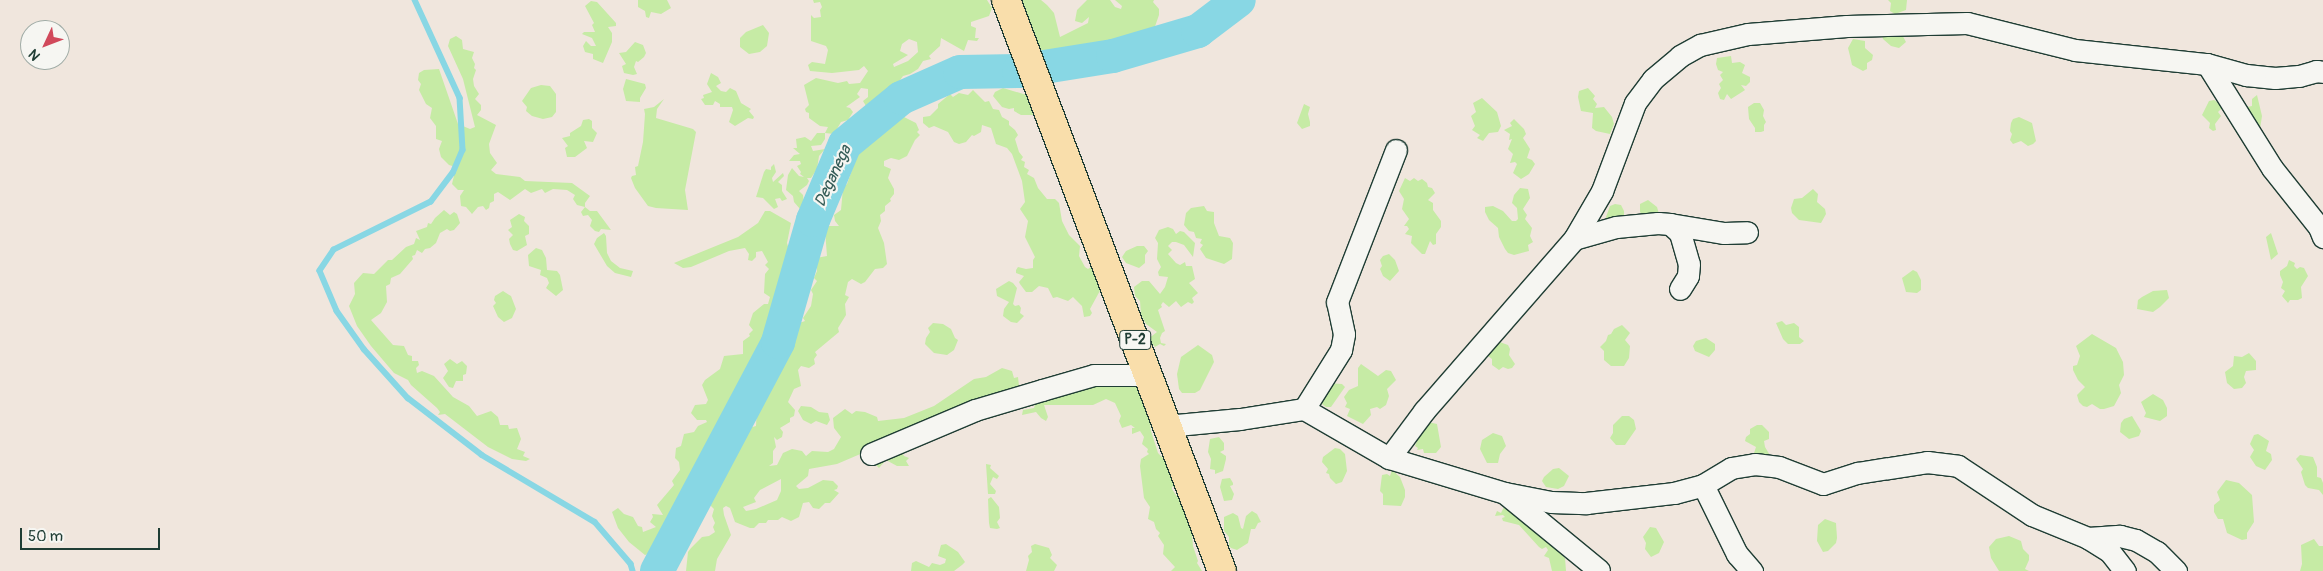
<!DOCTYPE html>
<style>
body{margin:0}
#map{position:relative;width:2323px;height:571px;overflow:hidden;background:#f0e6dd;font-family:Pangolin,sans-serif}
div>[style]{position:absolute}
.green>*{inset:0;background:#c6eba5}
.stream>*{height:5.5px;margin:-2.75px;padding:0 2.75px;transform-origin:2.75px;border-radius:2.75px;background:#88d7e4}
.river>*{height:34px;margin:-17px;padding:0 17px;transform-origin:17px;border-radius:17px;background:#88d7e4}
.roads{filter:drop-shadow(1px 0 #1f3d34) drop-shadow(-1px 0 #1f3d34) drop-shadow(0 1px #1f3d34) drop-shadow(0 -1px #1f3d34)}
.minor>*{height:21px;margin:-10.5px;padding:0 10.5px;transform-origin:10.5px;border-radius:10.5px;background:#f6f6f2}
.highway>*{height:28px;margin:-14px;padding:0 14px;transform-origin:14px;border-radius:14px;background:#f9deab}
span{translate:-50% -50%;white-space:nowrap;text-align:center;line-height:1.15;-webkit-text-stroke:4.5px #f6f6f2;paint-order:stroke}
.shield-label span{padding:1px 4px;background:#f6f6f2;border:1px solid;border-radius:4px;-webkit-text-stroke-width:0}
.shield-label{font-size:14px;color:#1f3d34;font-weight:700}
.water-label{font-size:16px;color:#345c57;font-style:italic}
.north{position:absolute;left:20px;top:20px;width:50px;height:50px;box-sizing:border-box;background:#f6f6f2;border:1px solid #a0aca6;border-radius:50%;rotate:227deg;font-size:14px;font-weight:700;line-height:20px;text-align:center;color:#1f3d34}
.north::after{content:'';display:block;margin:auto;width:18px;height:22px;background:#d1495b;clip-path:polygon(50% 0,100% 100%,50% 72%,0 100%)}
.scale{position:absolute;left:20px;top:528px;width:140px;height:22px;box-sizing:border-box;border:2px solid #1f3d34;border-top:0;padding-left:6px;font-size:15px;line-height:18px;white-space:nowrap;color:#1f3d34;-webkit-text-stroke:4px #f6f6f2;paint-order:stroke}
</style>
<div id="map">
<div class="green">
<div style="clip-path:polygon(638px 0,667px 0,671px 8px,661px 14px,651px 12px,649px 18px,646px 17px,645px 11px,638px 7px)"></div>
<div style="clip-path:polygon(evenodd,813px 0,987px 0,992px 8px,989px 16px,971px 22px,971px 26px,976px 28px,975px 38px,979px 38px,977px 41px,968px 40px,964px 51px,941px 38px,940px 46px,929px 56px,931px 59px,923px 61px,918px 69px,910px 74px,903px 76px,898px 83px,898px 88px,893px 89px,891px 95px,887px 97px,885px 94px,882px 95px,881px 100px,871px 101px,866px 106px,863px 101px,868px 97px,868px 89px,861px 88px,857px 94px,860px 97px,846px 107px,850px 108px,853px 112px,848px 120px,841px 122px,834px 134px,825px 133px,825px 139px,821px 145px,811px 146px,813px 151px,825px 149px,819px 156px,817px 169px,811px 178px,807px 178px,809px 181px,807px 185px,799px 191px,803px 195px,804px 204px,800px 209px,794px 202px,793px 196px,786px 190px,788px 175px,792px 168px,799px 176px,804px 177px,800px 174px,801px 172px,797px 166px,801px 164px,800px 161px,789px 161px,794px 155px,800px 154px,793px 148px,797px 148px,796px 139px,805px 137px,811px 141px,817px 133px,825px 133px,828px 127px,820px 126px,809px 118px,809px 113px,806px 112px,805px 109px,809px 105px,804px 85px,816px 78px,838px 83px,847px 81px,849px 84px,860px 83px,868px 71px,864px 66px,859px 70px,832px 73px,810px 71px,808px 65px,812px 62px,825px 64px,828px 50px,826px 46px,811px 41px,811px 15px,814px 18px,821px 17px,820px 10px,822px 7px,820px 2px,814px 3px,813px 0,909px 39px,917px 42px,918px 52px,908px 61px,894px 67px,893px 64px,908px 55px,900px 51px,902px 44px,909px 39px)"></div>
<div style="clip-path:polygon(1022px 0,1041px 0,1047px 5px,1054px 13px,1060px 37px,1088px 23px,1089px 17px,1082px 23px,1075px 21px,1077px 10px,1087px 0,1110px 0,1115px 7px,1121px 9px,1122px 6px,1115px 0,1154px 0,1153px 2px,1159px 9px,1159px 15px,1152px 35px,1148px 37px,1139px 34px,1131px 38px,1127px 37px,1104px 50px,1098px 48px,1078px 56px,1067px 54px,1054px 55px,1049px 61px,1046px 62px,1043px 60px,1043px 54px,1033px 40px)"></div>
<div style="clip-path:polygon(1888px 0,1907px 0,1906px 10px,1895px 14px,1890px 11px,1891px 3px)"></div>
<div style="clip-path:polygon(591px 1px,597px 2px,616px 23px,616px 26px,608px 27px,612px 33px,612px 42px,603px 63px,593px 59px,593px 54px,585px 52px,583px 46px,586px 41px,591px 46px,596px 46px,592px 38px,582px 34px,584px 32px,595px 32px,592px 25px,594px 23px,585px 6px)"></div>
<div style="clip-path:polygon(763px 25px,769px 33px,767px 46px,760px 52px,749px 54px,740px 47px,740px 38px,746px 32px)"></div>
<div style="clip-path:polygon(1900px 31px,1906px 42px,1899px 48px,1891px 46px,1883px 39px,1882px 36px,1886px 34px)"></div>
<div style="clip-path:polygon(456px 36px,462px 40px,463px 49px,474px 52px,472px 58px,475px 64px,474px 68px,476px 70px,473px 79px,474px 86px,479px 94px,475px 99px,481px 105px,481px 110px,477px 115px,496px 125px,489px 144px,490px 153px,497px 163px,491px 170px,496px 174px,520px 177px,525px 181px,572px 183px,590px 196px,585px 203px,585px 207px,590px 211px,597px 211px,611px 230px,601px 229px,599px 232px,595px 231px,590px 226px,592px 220px,588px 215px,583px 216px,581px 212px,585px 207px,577px 205px,573px 199px,575px 195px,567px 190px,553px 189px,545px 193px,542px 189px,531px 193px,525px 189px,510px 200px,498px 192px,494px 194px,494px 201px,490px 203px,489px 208px,486px 210px,483px 206px,478px 207px,472px 214px,466px 207px,461px 206px,460px 196px,464px 190px,458px 190px,452px 184px,456px 167px,449px 165px,441px 157px,439px 149px,442px 141px,436px 139px,436px 126px,430px 118px,432px 108px,426px 104px,419px 90px,421px 84px,418px 80px,419px 73px,424px 70px,439px 69px,458px 124px,470px 129px,475px 127px,463px 79px,448px 46px,450px 39px)"></div>
<div style="clip-path:polygon(1853px 39px,1865px 41px,1865px 48px,1873px 55px,1872px 60px,1867px 63px,1867px 69px,1863px 71px,1852px 65px,1850px 56px,1848px 48px)"></div>
<div style="clip-path:polygon(635px 42px,643px 45px,646px 53px,644px 57px,638px 62px,636px 61px,634px 67px,637px 74px,633px 75px,624px 73px,622px 66px,626px 64px,619px 53px,626px 52px)"></div>
<div style="clip-path:polygon(1731px 56px,1732px 63px,1740px 62px,1745px 65px,1742px 73px,1750px 77px,1750px 82px,1746px 86px,1741px 85px,1745px 90px,1742px 92px,1731px 99px,1727px 94px,1724px 100px,1720px 99px,1718px 93px,1721px 88px,1719px 84px,1723px 80px,1720px 75px,1723px 72px,1718px 70px,1716px 64px,1717px 58px)"></div>
<div style="clip-path:polygon(711px 73px,718px 77px,721px 83px,716px 86px,721px 91px,726px 92px,730px 88px,736px 91px,741px 103px,751px 109px,749px 111px,754px 117px,753px 119px,748px 118px,735px 126px,729px 122px,733px 110px,732px 107px,720px 107px,720px 104px,715px 101px,713px 105px,705px 105px,701px 99px,704px 98px,703px 95px,712px 92px,707px 84px)"></div>
<div style="clip-path:polygon(626px 79px,645px 84px,646px 88px,640px 98px,640px 102px,626px 101px,623px 89px)"></div>
<div style="clip-path:polygon(541px 85px,550px 86px,556px 94px,556px 112px,552px 117px,543px 119px,532px 116px,526px 111px,527px 107px,522px 101px,531px 88px)"></div>
<div style="clip-path:polygon(1003px 88px,1030px 96px,1036px 112px,1034px 115px,1021px 115px,1014px 111px,1014px 108px,1009px 109px,1002px 107px,993px 96px,995px 92px)"></div>
<div style="clip-path:polygon(1588px 88px,1595px 96px,1593px 99px,1597px 104px,1595px 108px,1604px 107px,1612px 117px,1614px 124px,1610px 134px,1596px 131px,1592px 128px,1593px 113px,1581px 111px,1578px 97px,1579px 91px)"></div>
<div style="clip-path:polygon(973px 90px,985px 102px,989px 101px,993px 109px,999px 110px,1002px 117px,1009px 121px,1009px 125px,1015px 130px,1018px 135px,1015px 139px,1019px 152px,1023px 157px,1021px 160px,1025px 162px,1024px 167px,1029px 170px,1027px 174px,1034px 178px,1038px 188px,1047px 199px,1055px 199px,1059px 203px,1062px 221px,1069px 235px,1080px 246px,1079px 256px,1085px 267px,1088px 269px,1091px 267px,1094px 274px,1097px 274px,1102px 287px,1090px 309px,1092px 313px,1090px 316px,1084px 317px,1082px 306px,1073px 297px,1068px 301px,1057px 297px,1053px 298px,1048px 288px,1039px 286px,1032px 292px,1026px 292px,1020px 284px,1019px 282px,1024px 276px,1016px 273px,1016px 270px,1018px 267px,1026px 269px,1033px 268px,1033px 260px,1035px 257px,1025px 237px,1028px 221px,1020px 209px,1025px 202px,1022px 181px,1012px 154px,1007px 148px,996px 144px,991px 128px,982px 125px,981px 132px,974px 136px,972px 135px,966px 142px,959px 144px,954px 142px,948px 132px,934px 126px,929px 128px,923px 123px,923px 117px,930px 116px,938px 108px,938px 104px,950px 94px,953px 97px,959px 93px,968px 95px)"></div>
<div style="clip-path:polygon(2257px 95px,2262px 116px,2260px 129px,2246px 112px,2250px 112px,2247px 107px,2252px 106px,2252px 99px)"></div>
<div style="clip-path:polygon(1482px 98px,1497px 112px,1501px 126px,1498px 132px,1489px 133px,1483px 141px,1477px 138px,1480px 135px,1472px 130px,1475px 126px,1471px 116px,1476px 112px,1473px 103px)"></div>
<div style="clip-path:polygon(664px 99px,657px 109px,656px 118px,693px 129px,696px 132px,685px 190px,688px 210px,656px 208px,648px 206px,635px 188px,631px 178px,632px 176px,636px 175px,635px 167px,638px 166px,643px 142px,645px 114px,644px 109px,654px 107px)"></div>
<div style="clip-path:polygon(2214px 100px,2222px 105px,2222px 108px,2218px 112px,2221px 116px,2215px 124px,2216px 130px,2213px 131px,2209px 128px,2210px 123px,2202px 115px,2209px 101px)"></div>
<div style="clip-path:polygon(1754px 103px,1760px 103px,1764px 110px,1763px 116px,1766px 122px,1764px 125px,1764px 131px,1761px 132px,1755px 132px,1755px 128px,1749px 119px,1748px 107px)"></div>
<div style="clip-path:polygon(1304px 104px,1310px 107px,1308px 114px,1310px 122px,1310px 126px,1302px 129px,1297px 123px)"></div>
<div style="clip-path:polygon(evenodd,904px 117px,916px 123px,919px 130px,917px 132px,920px 135px,915px 140px,907px 156px,899px 160px,891px 158px,884px 161px,884px 166px,891px 169px,888px 178px,894px 189px,894px 194px,890px 199px,891px 201px,885px 206px,885px 211px,880px 215px,881px 221px,878px 228px,884px 243px,887px 264px,883px 268px,875px 269px,865px 282px,861px 284px,852px 279px,848px 282px,845px 295px,849px 297px,845px 304px,846px 315px,838px 328px,839px 332px,815px 352px,817px 355px,814px 359px,815px 364px,809px 368px,801px 366px,798px 370px,801px 386px,794px 389px,788px 402px,795px 410px,794px 416px,790px 418px,790px 422px,780px 428px,783px 432px,782px 437px,777px 440px,774px 437px,776px 447px,773px 451px,773px 463px,769px 466px,777px 465px,783px 453px,792px 449px,802px 451px,806px 456px,812px 451px,828px 452px,834px 449px,841px 437px,834px 428px,833px 418px,845px 409px,852px 414px,856px 411px,865px 412px,877px 417px,878px 421px,904px 418px,934px 406px,974px 379px,986px 377px,1002px 368px,1012px 371px,1014px 378px,1018px 377px,1019px 386px,837px 464px,809px 469px,808px 476px,796px 486px,799px 489px,808px 488px,823px 480px,833px 481px,838px 486px,837px 489px,834px 490px,839px 493px,830px 503px,825px 503px,819px 509px,813px 508px,809px 502px,803px 503px,799px 517px,791px 521px,782px 517px,778px 520px,768px 520px,766px 523px,759px 523px,754px 528px,750px 528px,735px 522px,730px 508px,726px 506px,723px 508px,724px 515px,731px 535px,717px 559px,715px 571px,686px 571px,688px 552px,691px 548px,702px 537px,709px 536px,715px 532px,713px 527px,715px 523px,712px 516px,714px 509px,708px 503px,710px 494px,703px 475px,704px 471px,712px 460px,720px 460px,724px 454px,735px 453px,742px 446px,739px 440px,744px 436px,745px 429px,756px 426px,757px 405px,763px 398px,761px 395px,765px 390px,763px 386px,772px 379px,775px 372px,773px 368px,774px 364px,781px 363px,785px 359px,784px 350px,798px 333px,799px 323px,805px 321px,803px 318px,811px 306px,813px 294px,811px 290px,817px 281px,814px 278px,817px 271px,816px 258px,827px 256px,825px 230px,829px 226px,839px 226px,835px 221px,834px 215px,841px 210px,843px 188px,847px 184px,862px 142px,875px 133px,876px 127px,890px 127px,904px 117px,781px 479px,781px 491px,777px 500px,756px 509px,746px 511px,743px 507px,756px 502px,754px 498px,760px 490px,781px 479px)"></div>
<div style="clip-path:polygon(2019px 117px,2032px 123px,2036px 141px,2033px 144px,2028px 146px,2021px 141px,2013px 144px,2010px 140px,2012px 134px,2010px 131px,2011px 123px,2013px 119px)"></div>
<div style="clip-path:polygon(589px 119px,592px 121px,592px 128px,597px 133px,593px 142px,584px 141px,587px 148px,575px 157px,567px 157px,565px 148px,568px 146px,562px 138px,570px 136px,570px 133px,581px 126px,583px 120px)"></div>
<div style="clip-path:polygon(1514px 119px,1524px 129px,1526px 134px,1523px 138px,1530px 149px,1527px 158px,1532px 160px,1535px 164px,1529px 174px,1521px 179px,1513px 173px,1517px 164px,1515px 162px,1510px 163px,1513px 154px,1508px 149px,1512px 139px,1509px 140px,1510px 134px,1504px 130px,1512px 126px,1510px 123px)"></div>
<div style="clip-path:polygon(774px 164px,776px 172px,772px 178px,773px 182px,783px 173px,784px 176px,778px 182px,782px 185px,782px 191px,787px 199px,782px 201px,780px 198px,775px 199px,778px 207px,774px 209px,763px 198px,756px 197px,764px 172px,766px 169px,771px 170px,771px 167px)"></div>
<div style="clip-path:polygon(1405px 178px,1410px 181px,1414px 178px,1418px 181px,1422px 179px,1427px 183px,1428px 187px,1432px 188px,1435px 193px,1428px 200px,1433px 203px,1433px 210px,1441px 221px,1441px 227px,1436px 234px,1436px 244px,1433px 245px,1430px 241px,1425px 254px,1422px 254px,1411px 243px,1412px 236px,1405px 234px,1409px 229px,1407px 226px,1404px 226px,1409px 219px,1402px 209px,1404px 199px,1399px 191px)"></div>
<div style="clip-path:polygon(1520px 188px,1528px 189px,1530px 198px,1523px 209px,1527px 215px,1525px 219px,1532px 228px,1530px 236px,1533px 242px,1528px 245px,1529px 251px,1514px 255px,1508px 253px,1505px 249px,1499px 237px,1498px 228px,1489px 220px,1485px 212px,1485px 207px,1493px 206px,1503px 211px,1512px 221px,1516px 221px,1518px 219px,1517px 208px,1512px 203px,1514px 195px)"></div>
<div style="clip-path:polygon(1813px 189px,1818px 194px,1817px 202px,1825px 209px,1826px 214px,1821px 223px,1799px 220px,1792px 213px,1791px 208px,1794px 199px,1802px 198px)"></div>
<div style="clip-path:polygon(1648px 200px,1657px 207px,1659px 214px,1644px 216px,1640px 212px,1640px 204px)"></div>
<div style="clip-path:polygon(1615px 204px,1621px 205px,1624px 211px,1624px 218px,1607px 222px,1606px 217px,1610px 206px)"></div>
<div style="clip-path:polygon(1204px 206px,1207px 211px,1214px 212px,1214px 223px,1219px 236px,1230px 238px,1233px 243px,1232px 259px,1224px 264px,1206px 258px,1200px 249px,1203px 245px,1200px 243px,1202px 239px,1196px 238px,1194px 232px,1189px 231px,1184px 225px,1186px 213px,1191px 208px)"></div>
<div style="clip-path:polygon(444px 210px,450px 215px,454px 212px,457px 214px,460px 223px,454px 230px,450px 231px,447px 229px,440px 233px,436px 243px,430px 248px,425px 249px,422px 253px,417px 250px,415px 255px,412px 256px,413px 259px,400px 274px,391px 278px,390px 284px,386px 286px,387px 302px,381px 313px,371px 320px,393px 345px,404px 346px,408px 355px,412px 356px,412px 361px,418px 361px,419px 365px,416px 368px,417px 373px,422px 371px,434px 376px,453px 397px,469px 406px,477px 416px,491px 411px,498px 417px,500px 425px,508px 425px,509px 429px,517px 428px,521px 439px,517px 449px,525px 452px,523px 456px,530px 459px,526px 461px,512px 459px,488px 447px,445px 414px,438px 415px,440px 412px,437px 408px,411px 385px,408px 380px,394px 373px,371px 346px,357px 326px,349px 306px,355px 294px,354px 283px,363px 273px,374px 274px,388px 260px,392px 260px,406px 247px,414px 244px,416px 238px,420px 240px,416px 231px,427px 227px,428px 223px,431px 224px,435px 218px)"></div>
<div style="clip-path:polygon(765px 211px,770px 211px,791px 223px,787px 243px,789px 250px,786px 268px,780px 278px,773px 308px,774px 319px,763px 364px,734px 412px,718px 440px,718px 445px,711px 449px,708px 460px,703px 461px,700px 471px,687px 490px,683px 505px,669px 514px,671px 523px,660px 547px,655px 552px,645px 555px,629px 542px,618px 528px,612px 512px,618px 508px,624px 514px,633px 517px,638px 526px,642px 527px,643px 532px,656px 527px,650px 522px,653px 517px,652px 514px,663px 515px,657px 505px,674px 485px,672px 481px,680px 470px,679px 462px,675px 458px,676px 448px,681px 446px,684px 434px,694px 432px,698px 426px,707px 422px,706px 420px,697px 420px,691px 413px,695px 405px,706px 404px,708px 400px,702px 385px,705px 380px,720px 369px,724px 356px,743px 354px,743px 341px,750px 336px,749px 334px,753px 330px,749px 325px,753px 313px,764px 304px,768px 304px,770px 297px,764px 293px,765px 274px,769px 269px,765px 265px,768px 262px,762px 251px,756px 252px,756px 257px,752px 261px,748px 260px,749px 254px,745px 248px,729px 251px,691px 267px,683px 268px,674px 263px,738px 237px,758px 223px)"></div>
<div style="clip-path:polygon(519px 214px,525px 217px,524px 221px,529px 226px,529px 234px,525px 236px,527px 245px,517px 251px,513px 250px,510px 244px,509px 239px,513px 235px,508px 230px,512px 227px,510px 220px)"></div>
<div style="clip-path:polygon(1168px 227px,1173px 229px,1176px 234px,1180px 231px,1184px 232px,1195px 243px,1193px 257px,1184px 245px,1176px 242px,1172px 242px,1168px 246px,1172px 250px,1168px 254px,1176px 263px,1180px 265px,1185px 262px,1186px 266px,1192px 266px,1195px 279px,1189px 283px,1198px 293px,1192px 298px,1194px 302px,1192px 304px,1188px 302px,1181px 307px,1176px 301px,1169px 307px,1163px 302px,1161px 305px,1162px 307px,1158px 310px,1165px 331px,1162px 333px,1160px 338px,1161px 343px,1166px 344px,1164px 346px,1160px 344px,1155px 347px,1148px 339px,1157px 332px,1146px 324px,1141px 315px,1140px 301px,1135px 296px,1134px 287px,1142px 281px,1149px 281px,1160px 294px,1165px 287px,1168px 277px,1159px 276px,1158px 272px,1161px 267px,1157px 259px,1158px 243px,1155px 238px,1159px 230px)"></div>
<div style="clip-path:polygon(604px 233px,606px 236px,607px 253px,611px 261px,620px 268px,633px 271px,631px 277px,615px 273px,607px 266px,594px 244px,597px 238px)"></div>
<div style="clip-path:polygon(2271px 233px,2278px 254px,2271px 260px,2266px 237px)"></div>
<div style="clip-path:polygon(1137px 246px,1144px 246px,1148px 251px,1145px 255px,1145px 263px,1139px 268px,1126px 263px,1122px 257px,1126px 251px)"></div>
<div style="clip-path:polygon(536px 248px,542px 250px,546px 258px,547px 270px,557px 271px,560px 275px,563px 290px,556px 296px,546px 288px,549px 283px,547px 278px,540px 275px,541px 270px,529px 266px,528px 255px)"></div>
<div style="clip-path:polygon(1389px 254px,1395px 260px,1399px 271px,1390px 281px,1383px 276px,1380px 269px,1382px 266px,1380px 260px,1383px 256px)"></div>
<div style="clip-path:polygon(2289px 260px,2295px 263px,2294px 266px,2297px 269px,2300px 267px,2304px 268px,2308px 276px,2301px 287px,2302px 298px,2298px 300px,2290px 300px,2288px 303px,2282px 296px,2285px 291px,2281px 288px,2283px 282px,2280px 275px,2280px 271px,2287px 266px)"></div>
<div style="clip-path:polygon(1913px 270px,1917px 272px,1921px 280px,1921px 290px,1917px 293px,1906px 292px,1902px 278px)"></div>
<div style="clip-path:polygon(1009px 281px,1013px 283px,1017px 288px,1013px 304px,1015px 306px,1019px 305px,1021px 308px,1020px 313px,1024px 316px,1017px 323px,1011px 322px,1003px 316px,1004px 309px,1009px 302px,997px 296px,996px 289px)"></div>
<div style="clip-path:polygon(2167px 290px,2169px 298px,2160px 307px,2153px 312px,2137px 309px,2138px 300px,2142px 297px,2153px 291px)"></div>
<div style="clip-path:polygon(503px 291px,511px 296px,516px 309px,512px 318px,504px 322px,498px 317px,493px 306px,496px 303px,494px 300px,495px 296px)"></div>
<div style="clip-path:polygon(1782px 321px,1786px 325px,1794px 323px,1799px 327px,1799px 337px,1804px 341px,1800px 344px,1788px 344px,1783px 339px,1776px 323px)"></div>
<div style="clip-path:polygon(933px 323px,943px 324px,951px 329px,955px 338px,958px 340px,954px 350px,947px 355px,934px 353px,925px 344px,926px 338px,930px 332px,928px 328px)"></div>
<div style="clip-path:polygon(1622px 325px,1630px 333px,1625px 340px,1630px 346px,1629px 358px,1624px 366px,1611px 366px,1604px 360px,1604px 351px,1600px 347px,1606px 341px,1608px 335px,1611px 334px,1614px 329px)"></div>
<div style="clip-path:polygon(2092px 334px,2116px 348px,2123px 362px,2124px 375px,2119px 385px,2121px 393px,2114px 406px,2104px 409px,2100px 409px,2092px 404px,2087px 407px,2083px 406px,2079px 402px,2077px 395px,2085px 387px,2078px 380px,2073px 370px,2073px 366px,2077px 365px,2080px 356px,2076px 346px)"></div>
<div style="clip-path:polygon(1706px 338px,1715px 344px,1715px 350px,1709px 357px,1695px 351px,1693px 346px,1696px 341px)"></div>
<div style="clip-path:polygon(1497px 341px,1508px 345px,1510px 349px,1509px 355px,1515px 364px,1512px 368px,1508px 369px,1503px 367px,1499px 370px,1492px 365px,1492px 359px,1488px 356px,1488px 350px)"></div>
<div style="clip-path:polygon(1198px 345px,1212px 355px,1214px 362px,1200px 390px,1195px 393px,1182px 393px,1179px 389px,1177px 374px,1181px 357px)"></div>
<div style="clip-path:polygon(2249px 353px,2256px 361px,2256px 370px,2246px 371px,2244px 377px,2246px 383px,2242px 388px,2234px 389px,2227px 383px,2225px 372px,2233px 366px,2234px 356px,2242px 357px)"></div>
<div style="clip-path:polygon(450px 359px,457px 364px,462px 361px,467px 366px,466px 374px,463px 375px,463px 381px,456px 381px,453px 388px,449px 387px,443px 378px,448px 371px,444px 364px)"></div>
<div style="clip-path:polygon(1361px 364px,1378px 376px,1386px 370px,1391px 371px,1396px 380px,1387px 389px,1389px 396px,1386px 405px,1380px 409px,1377px 407px,1370px 409px,1371px 415px,1363px 424px,1347px 416px,1350px 409px,1345px 407px,1347px 403px,1344px 397px,1349px 390px,1358px 386px,1358px 368px)"></div>
<div style="clip-path:polygon(1096px 383px,1138px 384px,1146px 400px,1143px 403px,1144px 405px,1148px 407px,1151px 431px,1158px 453px,1163px 458px,1176px 487px,1176px 489px,1172px 486px,1172px 489px,1188px 513px,1191px 523px,1193px 546px,1198px 561px,1197px 563px,1202px 571px,1171px 571px,1175px 567px,1163px 554px,1164px 545px,1158px 536px,1160px 533px,1156px 529px,1154px 522px,1148px 519px,1150px 507px,1144px 498px,1140px 466px,1141px 459px,1149px 454px,1147px 452px,1148px 449px,1142px 444px,1144px 437px,1140px 431px,1132px 434px,1132px 428px,1135px 428px,1131px 425px,1122px 428px,1119px 421px,1121px 416px,1115px 403px,1106px 399px,1093px 405px,1044px 405px,1048px 417px,1046px 421px,1041px 418px,1036px 412px,1022px 415px,1023px 410px,1034px 408px,1036px 401px)"></div>
<div style="clip-path:polygon(1327px 383px,1342px 384px,1345px 387px,1331px 407px,1326px 407px,1318px 401px)"></div>
<div style="clip-path:polygon(2153px 394px,2163px 400px,2167px 408px,2167px 416px,2160px 421px,2144px 417px,2146px 413px,2141px 402px)"></div>
<div style="clip-path:polygon(801px 406px,811px 407px,819px 412px,828px 413px,830px 420px,827px 425px,816px 421px,811px 424px,803px 420px,798px 411px)"></div>
<div style="clip-path:polygon(1622px 416px,1629px 416px,1634px 420px,1636px 429px,1625px 445px,1616px 445px,1610px 438px,1613px 433px,1613px 425px)"></div>
<div style="clip-path:polygon(2132px 416px,2141px 431px,2139px 436px,2129px 439px,2120px 432px,2121px 423px,2124px 419px)"></div>
<div style="clip-path:polygon(1428px 422px,1437px 424px,1441px 447px,1436px 453px,1424px 453px,1423px 449px,1417px 450px,1418px 448px,1415px 446px,1418px 439px,1414px 435px)"></div>
<div style="clip-path:polygon(1757px 425px,1762px 425px,1769px 432px,1769px 439px,1764px 441px,1765px 447px,1771px 457px,1753px 456px,1756px 447px,1745px 441px,1746px 437px,1750px 434px,1750px 429px)"></div>
<div style="clip-path:polygon(1493px 433px,1502px 436px,1506px 446px,1500px 454px,1498px 463px,1487px 463px,1480px 449px,1482px 440px)"></div>
<div style="clip-path:polygon(2258px 434px,2269px 441px,2266px 451px,2271px 454px,2272px 460px,2265px 470px,2256px 466px,2250px 457px,2254px 450px,2250px 444px,2254px 435px)"></div>
<div style="clip-path:polygon(1219px 437px,1224px 443px,1224px 450px,1220px 452px,1226px 456px,1226px 459px,1223px 471px,1215px 474px,1215px 470px,1210px 469px,1211px 459px,1208px 452px,1210px 439px)"></div>
<div style="clip-path:polygon(1335px 448px,1340px 449px,1345px 454px,1347px 471px,1342px 482px,1336px 484px,1330px 478px,1329px 474px,1326px 473px,1328px 469px,1322px 462px,1323px 457px)"></div>
<div style="clip-path:polygon(901px 450px,904px 456px,909px 458px,906px 461px,909px 466px,897px 466px,886px 460px,879px 468px,874px 463px)"></div>
<div style="clip-path:polygon(2300px 455px,2313px 457px,2317px 467px,2317px 477px,2321px 478px,2323px 483px,2323px 495px,2319px 490px,2308px 488px,2305px 485px,2301px 472px,2303px 469px,2296px 459px)"></div>
<div style="clip-path:polygon(986px 464px,991px 465px,990px 468px,999px 476px,997px 479px,993px 477px,990px 484px,996px 491px,995px 494px,988px 494px)"></div>
<div style="clip-path:polygon(1559px 468px,1569px 476px,1564px 486px,1558px 489px,1546px 487px,1542px 481px,1544px 477px,1553px 469px)"></div>
<div style="clip-path:polygon(1392px 470px,1400px 477px,1405px 490px,1405px 497px,1401px 506px,1383px 505px,1383px 494px,1380px 491px,1382px 475px,1387px 474px,1390px 476px)"></div>
<div style="clip-path:polygon(1230px 478px,1233px 483px,1233px 485px,1230px 486px,1234px 494px,1232px 500px,1224px 501px,1220px 487px,1222px 479px)"></div>
<div style="clip-path:polygon(2226px 480px,2239px 483px,2252px 495px,2254px 522px,2247px 533px,2247px 539px,2242px 540px,2227px 533px,2223px 519px,2218px 519px,2214px 512px,2214px 505px,2220px 500px,2217px 492px)"></div>
<div style="clip-path:polygon(991px 497px,999px 507px,1000px 518px,997px 522px,1000px 528px,997px 529px,990px 528px,989px 523px,988px 499px)"></div>
<div style="clip-path:polygon(1509px 506px,1565px 558px,1566px 571px,1552px 571px,1549px 558px,1544px 556px,1548px 550px,1546px 547px,1542px 549px,1539px 547px,1519px 525px,1503px 521px,1502px 518px,1505px 517px,1503px 515px,1495px 516px,1497px 511px,1501px 513px,1504px 507px)"></div>
<div style="clip-path:polygon(1252px 511px,1257px 514px,1261px 522px,1258px 523px,1255px 529px,1251px 529px,1248px 543px,1237px 550px,1231px 548px,1229px 546px,1229px 537px,1224px 531px,1224px 517px,1233px 513px,1238px 516px,1241px 528px,1243px 529px,1246px 516px)"></div>
<div style="clip-path:polygon(1825px 519px,1836px 523px,1837px 538px,1836px 543px,1828px 551px,1823px 552px,1817px 541px,1818px 525px)"></div>
<div style="clip-path:polygon(1650px 527px,1656px 528px,1664px 542px,1659px 553px,1651px 557px,1645px 549px,1646px 543px,1643px 537px)"></div>
<div style="clip-path:polygon(2009px 536px,2021px 541px,2023px 549px,2029px 555px,2029px 560px,2025px 569px,2029px 571px,1999px 571px,1991px 558px,1989px 547px,1996px 539px)"></div>
<div style="clip-path:polygon(2314px 539px,2319px 546px,2323px 546px,2323px 571px,2300px 571px,2302px 564px,2301px 545px)"></div>
<div style="clip-path:polygon(946px 544px,958px 552px,965px 562px,962px 565px,954px 571px,911px 571px,912px 563px,916px 561px,929px 567px,932px 563px,940px 565px,945px 563px,946px 559px,938px 556px,941px 545px)"></div>
<div style="clip-path:polygon(1035px 544px,1049px 548px,1052px 555px,1050px 558px,1057px 565px,1054px 571px,1026px 571px,1029px 560px,1028px 556px,1032px 552px,1031px 546px)"></div>
</div>
<div class="stream">
<div style="left:415px;top:0;width:108px;rotate:65.3deg"></div>
<div style="left:460px;top:98px;width:52px;rotate:86.7deg"></div>
<div style="left:463px;top:150px;width:25px;rotate:113deg"></div>
<div style="left:453px;top:173px;width:36px;rotate:127deg"></div>
<div style="left:431px;top:202px;width:108px;rotate:153.7deg"></div>
<div style="left:334px;top:250px;width:25px;rotate:124deg"></div>
<div style="left:320px;top:271px;width:43px;rotate:67deg"></div>
<div style="left:337px;top:311px;width:47px;rotate:54.6deg"></div>
<div style="left:364px;top:349px;width:66px;rotate:48.1deg"></div>
<div style="left:408px;top:398px;width:93px;rotate:37.6deg"></div>
<div style="left:482px;top:455px;width:131px;rotate:30.7deg"></div>
<div style="left:595px;top:522px;width:55px;rotate:49.4deg"></div>
<div style="left:631px;top:564px;width:7px;rotate:74deg"></div>
</div>
<div class="river">
<div style="left:657px;top:571px;width:259px;rotate:-62.1deg"></div>
<div style="left:778px;top:342px;width:127px;rotate:-74deg"></div>
<div style="left:813px;top:220px;width:82px;rotate:-67.2deg"></div>
<div style="left:845px;top:144px;width:72px;rotate:-39.4deg"></div>
<div style="left:901px;top:98px;width:64px;rotate:-23.8deg"></div>
<div style="left:960px;top:72px;width:59px;rotate:-1deg"></div>
<div style="left:1019px;top:71px;width:95px;rotate:-9.1deg"></div>
<div style="left:1113px;top:56px;width:89px;rotate:-16.4deg"></div>
<div style="left:1198px;top:31px;width:51px;rotate:-37.1deg"></div>
</div>
<div class="roads">
<div class="minor">
<div style="left:2207px;top:64px;width:41px;rotate:15.8deg"></div>
<div style="left:2246px;top:75px;width:29px;rotate:6deg"></div>
<div style="left:2275px;top:78px;width:24px;rotate:-5deg"></div>
<div style="left:2299px;top:76px;width:18px;rotate:-16deg"></div>
<div style="left:2316px;top:71px;width:7px;rotate:8deg"></div>
<div style="left:1670px;top:224px;width:55px;rotate:9.5deg"></div>
<div style="left:1724px;top:233px;width:23px;rotate:-2deg"></div>
<div style="left:1574px;top:239px;width:44px;rotate:-15.9deg"></div>
<div style="left:1616px;top:227px;width:42px;rotate:-5.4deg"></div>
<div style="left:1658px;top:223px;width:12px;rotate:5deg"></div>
<div style="left:1670px;top:224px;width:13px;rotate:42deg"></div>
<div style="left:1680px;top:233px;width:32px;rotate:74deg"></div>
<div style="left:1689px;top:264px;width:12px;rotate:95deg"></div>
<div style="left:1688px;top:276px;width:15px;rotate:122deg"></div>
<div style="left:1304px;top:409px;width:70px;rotate:-57.9deg"></div>
<div style="left:1341px;top:350px;width:16px;rotate:-79deg"></div>
<div style="left:1344px;top:334px;width:33px;rotate:-102deg"></div>
<div style="left:1337px;top:302px;width:163px;rotate:-68.8deg"></div>
<div style="left:1166px;top:426px;width:74px;rotate:-5.4deg"></div>
<div style="left:1240px;top:419px;width:65px;rotate:-8.9deg"></div>
<div style="left:1304px;top:409px;width:98px;rotate:30deg"></div>
<div style="left:1389px;top:458px;width:121px;rotate:16.8deg"></div>
<div style="left:1505px;top:493px;width:47px;rotate:11.1deg"></div>
<div style="left:1551px;top:502px;width:35px;rotate:2deg"></div>
<div style="left:1586px;top:503px;width:89px;rotate:-6.5deg"></div>
<div style="left:1674px;top:493px;width:30px;rotate:-15deg"></div>
<div style="left:1703px;top:485px;width:33px;rotate:-31deg"></div>
<div style="left:1731px;top:468px;width:24px;rotate:-9deg"></div>
<div style="left:1755px;top:464px;width:24px;rotate:7deg"></div>
<div style="left:1779px;top:467px;width:47px;rotate:21.1deg"></div>
<div style="left:1823px;top:484px;width:36px;rotate:-18deg"></div>
<div style="left:1857px;top:473px;width:71px;rotate:-8.9deg"></div>
<div style="left:1927px;top:462px;width:31px;rotate:7deg"></div>
<div style="left:1958px;top:466px;width:89px;rotate:33.5deg"></div>
<div style="left:2032px;top:515px;width:61px;rotate:22.3deg"></div>
<div style="left:2088px;top:538px;width:32px;rotate:-4deg"></div>
<div style="left:2120px;top:536px;width:16px;rotate:14deg"></div>
<div style="left:2136px;top:540px;width:24px;rotate:30deg"></div>
<div style="left:2157px;top:552px;width:27px;rotate:45deg"></div>
<div style="left:871px;top:454px;width:113px;rotate:-22.9deg"></div>
<div style="left:975px;top:410px;width:70px;rotate:-16.6deg"></div>
<div style="left:1042px;top:390px;width:54px;rotate:-16.1deg"></div>
<div style="left:1094px;top:375px;width:54px"></div>
<div style="left:1389px;top:458px;width:59px;rotate:-53.3deg"></div>
<div style="left:1424px;top:411px;width:228px;rotate:-48.9deg"></div>
<div style="left:1574px;top:239px;width:56px;rotate:-59.7deg"></div>
<div style="left:1602px;top:191px;width:94px;rotate:-69.4deg"></div>
<div style="left:1635px;top:103px;width:30px;rotate:-53deg"></div>
<div style="left:1653px;top:79px;width:35px;rotate:-40deg"></div>
<div style="left:1680px;top:56px;width:23px;rotate:-29deg"></div>
<div style="left:1700px;top:45px;width:49px;rotate:-12.9deg"></div>
<div style="left:1748px;top:34px;width:99px;rotate:-4.6deg"></div>
<div style="left:1847px;top:26px;width:120px;rotate:-1.4deg"></div>
<div style="left:1967px;top:23px;width:111px;rotate:14deg"></div>
<div style="left:2075px;top:50px;width:133px;rotate:6.1deg"></div>
<div style="left:2207px;top:64px;width:123px;rotate:58deg"></div>
<div style="left:2272px;top:168px;width:75px;rotate:51.5deg"></div>
<div style="left:2319px;top:227px;width:11px;rotate:68deg"></div>
<div style="left:1703px;top:485px;width:77px;rotate:63.8deg"></div>
<div style="left:1737px;top:554px;width:23px;rotate:49deg"></div>
<div style="left:1506px;top:494px;width:120px;rotate:39.3deg"></div>
<div style="left:2088px;top:538px;width:26px;rotate:32deg"></div>
<div style="left:2110px;top:552px;width:24px;rotate:52deg"></div>
</div>
<div class="highway">
<div style="left:1006px;top:0;width:610px;rotate:69.28deg"></div>
</div>
</div>
<div class="shield-label">
<span style="left:1135px;top:340px">P-2</span>
</div>
<div class="water-label">
<span style="left:833px;top:176px;rotate:-65deg">Deganega</span>
</div>
<div class="north">N</div>
<div class="scale">50 m</div>
</div>
